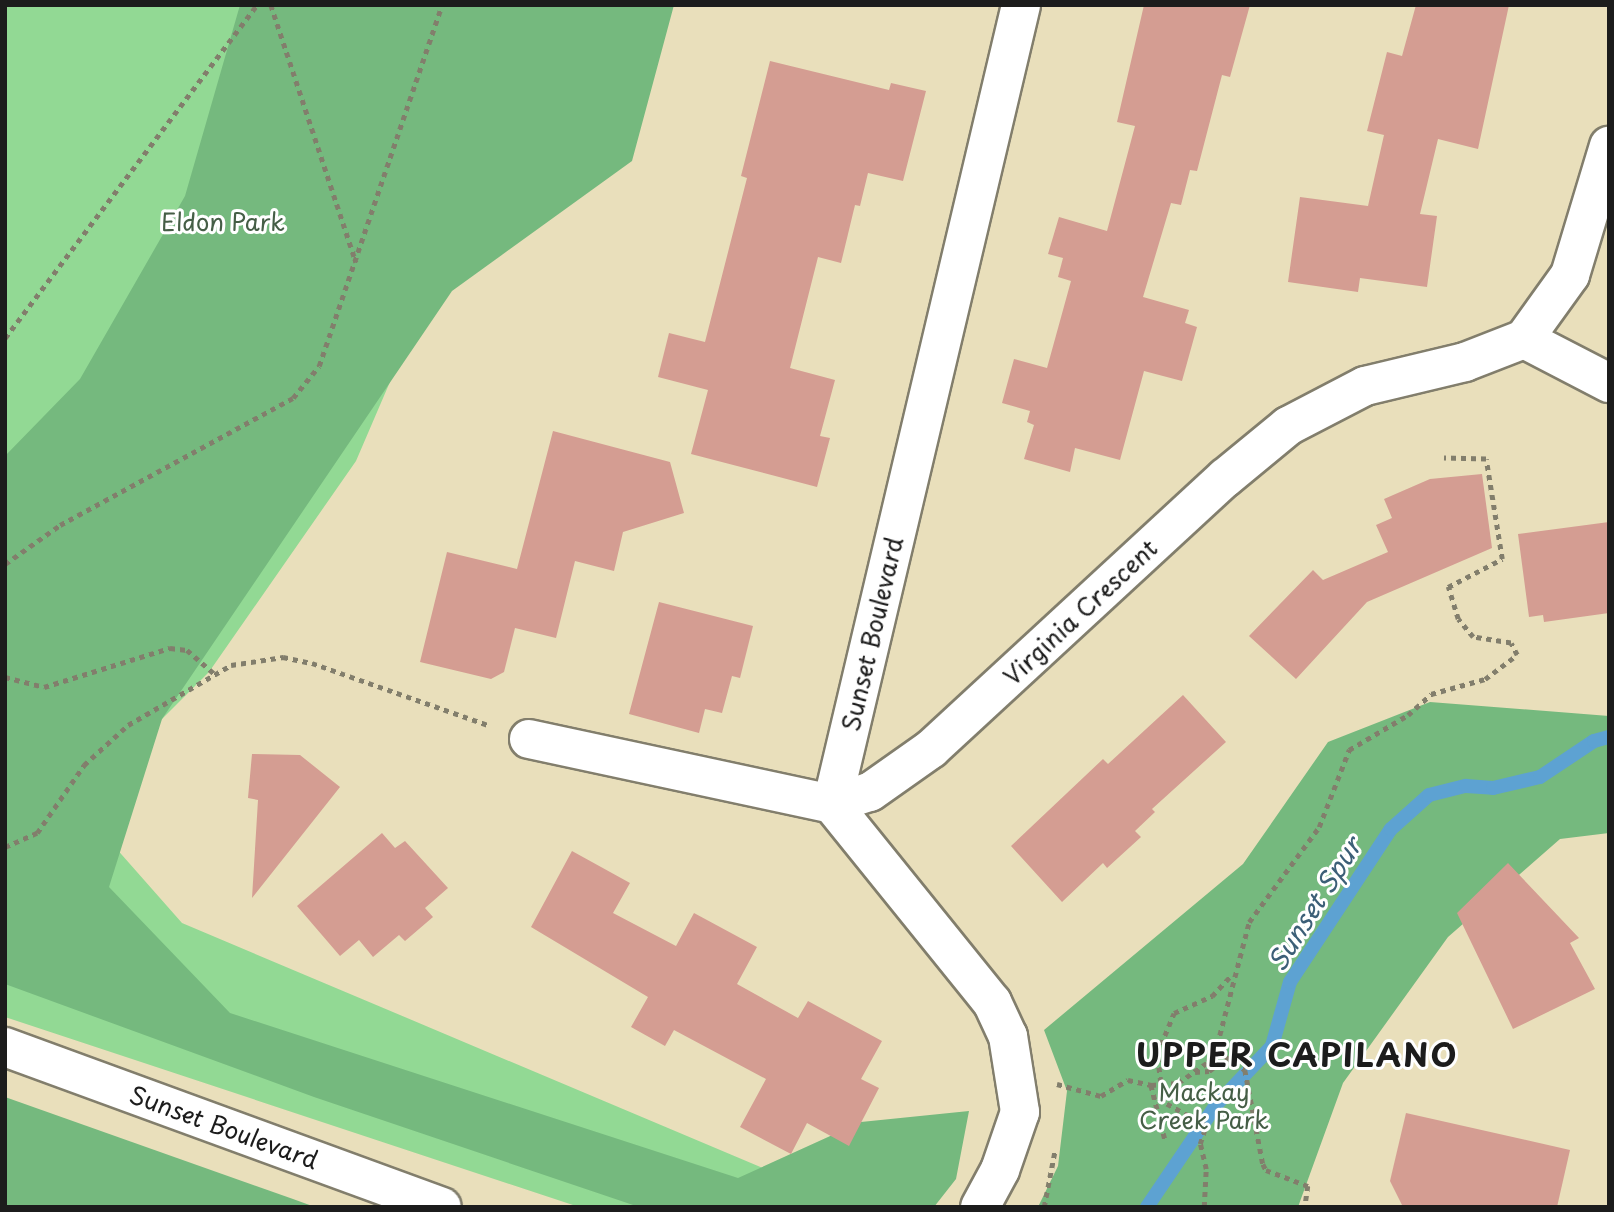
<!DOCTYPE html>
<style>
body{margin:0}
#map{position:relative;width:1614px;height:1212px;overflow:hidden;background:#e9dfbb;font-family:"Playpen Sans",sans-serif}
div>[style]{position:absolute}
.green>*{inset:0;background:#92d994}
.forest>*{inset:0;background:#75b97e}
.stream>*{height:14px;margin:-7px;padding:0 7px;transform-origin:7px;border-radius:7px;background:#5da2d2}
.building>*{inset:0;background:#d49d92}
.path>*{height:4.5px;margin-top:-2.25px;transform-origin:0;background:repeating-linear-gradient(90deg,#827e6c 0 5px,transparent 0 10px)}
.roads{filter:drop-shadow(2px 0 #827e6c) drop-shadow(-2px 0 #827e6c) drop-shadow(0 2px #827e6c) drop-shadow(0 -2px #827e6c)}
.street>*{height:38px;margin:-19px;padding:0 19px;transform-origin:19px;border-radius:19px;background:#fff}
span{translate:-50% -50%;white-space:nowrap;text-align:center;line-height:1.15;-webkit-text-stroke:6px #fff;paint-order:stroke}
.park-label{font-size:24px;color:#455e46}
.street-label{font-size:24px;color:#1c1c1c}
.water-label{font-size:26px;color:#3c5f77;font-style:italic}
.district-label{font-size:32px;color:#1c1c1c;font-weight:700;letter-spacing:2px}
.frame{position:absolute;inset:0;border:7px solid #1c1c1c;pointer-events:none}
</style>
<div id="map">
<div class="green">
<div style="clip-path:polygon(5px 5px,672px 5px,475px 184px,356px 461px,209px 672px,77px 804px,182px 923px,855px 1207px,579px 1207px,5px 1017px)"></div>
</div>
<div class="forest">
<div style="clip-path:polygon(240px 5px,674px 5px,632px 161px,452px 291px,162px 719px,109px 887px,230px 1013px,738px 1178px,861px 1122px,969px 1111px,956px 1179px,934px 1207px,639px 1207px,314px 1097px,5px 984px,5px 456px,80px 379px,185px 196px)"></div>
<div style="clip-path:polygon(1430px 702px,1609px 716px,1609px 833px,1560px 839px,1448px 937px,1343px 1083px,1298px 1207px,1038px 1207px,1058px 1166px,1067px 1091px,1044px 1030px,1243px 864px,1328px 742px)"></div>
<div style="clip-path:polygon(5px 1097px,293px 1199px,315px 1207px,5px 1207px)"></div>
</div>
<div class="stream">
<div style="left:1147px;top:1207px;width:123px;rotate:-55.9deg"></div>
<div style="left:1216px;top:1105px;width:81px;rotate:-46.5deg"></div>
<div style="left:1272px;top:1046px;width:66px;rotate:-74.3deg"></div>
<div style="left:1290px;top:982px;width:183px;rotate:-56.6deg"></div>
<div style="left:1391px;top:829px;width:51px;rotate:-41.8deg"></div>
<div style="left:1429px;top:795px;width:38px;rotate:-14deg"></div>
<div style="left:1466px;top:786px;width:27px;rotate:4deg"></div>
<div style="left:1493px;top:788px;width:48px;rotate:-13.2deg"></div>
<div style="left:1540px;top:777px;width:65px;rotate:-33.7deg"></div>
<div style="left:1594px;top:741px;width:16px;rotate:-15deg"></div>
</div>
<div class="building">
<div style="clip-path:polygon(1144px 5px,1250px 5px,1230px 77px,1222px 75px,1197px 171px,1190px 170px,1181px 205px,1171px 203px,1143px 297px,1189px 310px,1185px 323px,1197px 327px,1182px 381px,1144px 371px,1120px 460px,1075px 448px,1070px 472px,1024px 459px,1034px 425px,1027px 422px,1030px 411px,1002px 403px,1014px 359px,1047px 368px,1071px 281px,1058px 277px,1063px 258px,1048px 254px,1059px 217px,1107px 231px,1135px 126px,1117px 122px)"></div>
<div style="clip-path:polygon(1416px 5px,1509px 5px,1478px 149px,1438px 139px,1420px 214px,1437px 216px,1427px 287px,1360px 278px,1358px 292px,1288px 282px,1300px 197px,1368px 206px,1384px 135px,1367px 131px,1387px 52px,1402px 56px)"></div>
<div style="clip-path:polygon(770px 61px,889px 90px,891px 83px,926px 91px,903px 181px,868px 173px,860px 206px,855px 205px,841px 263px,818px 257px,790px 368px,835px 380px,820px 436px,830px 438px,817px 487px,691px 454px,708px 390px,658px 377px,669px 333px,705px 342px,747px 178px,741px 176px)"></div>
<div style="clip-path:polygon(553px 431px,670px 462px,684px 513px,623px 532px,614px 571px,575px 561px,556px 638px,515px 628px,504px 672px,491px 679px,420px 662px,447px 552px,517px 569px)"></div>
<div style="clip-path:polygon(1482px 474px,1492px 548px,1367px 602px,1296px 679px,1249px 636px,1313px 570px,1323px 580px,1388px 552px,1376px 525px,1392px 518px,1384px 499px,1430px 479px)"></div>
<div style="clip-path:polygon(1609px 522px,1609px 613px,1544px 622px,1543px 615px,1529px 617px,1518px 534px)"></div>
<div style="clip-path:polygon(659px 602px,753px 626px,740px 678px,732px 676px,722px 713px,705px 709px,699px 733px,629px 714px)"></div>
<div style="clip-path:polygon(1183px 695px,1226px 742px,1152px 809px,1155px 812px,1135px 831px,1141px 837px,1107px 868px,1103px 863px,1062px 902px,1011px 846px,1103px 759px,1108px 764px)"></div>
<div style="clip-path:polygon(252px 754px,300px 755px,340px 787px,252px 898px,258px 800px,248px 798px)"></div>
<div style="clip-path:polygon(382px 833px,395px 848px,405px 841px,448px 888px,425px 908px,433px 917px,405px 941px,399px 935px,373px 957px,359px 940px,340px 956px,297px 906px)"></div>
<div style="clip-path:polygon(572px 851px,630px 883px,613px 913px,676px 946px,694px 913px,757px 947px,737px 984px,798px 1018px,808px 1001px,882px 1041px,861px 1079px,879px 1088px,849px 1146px,807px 1123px,791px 1154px,740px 1127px,766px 1079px,674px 1030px,665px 1046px,631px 1027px,648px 997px,531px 927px)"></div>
<div style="clip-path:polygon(1508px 863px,1579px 938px,1570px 943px,1595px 989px,1513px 1029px,1457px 913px)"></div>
<div style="clip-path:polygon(1406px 1113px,1570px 1150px,1557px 1207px,1403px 1207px,1390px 1181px)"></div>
</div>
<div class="path">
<div style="left:271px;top:5px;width:271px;rotate:71.7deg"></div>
<div style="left:5px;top:338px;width:418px;rotate:-52.9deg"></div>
<div style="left:5px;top:564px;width:67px;rotate:-35.3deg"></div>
<div style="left:60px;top:525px;width:265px;rotate:-28.6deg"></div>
<div style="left:293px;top:398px;width:41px;rotate:-50.9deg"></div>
<div style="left:319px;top:366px;width:381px;rotate:-71.2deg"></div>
<div style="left:5px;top:677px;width:40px;rotate:14.4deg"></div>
<div style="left:44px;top:687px;width:132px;rotate:-17.2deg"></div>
<div style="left:170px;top:648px;width:17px;rotate:7deg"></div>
<div style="left:187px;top:650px;width:37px;rotate:41deg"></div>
<div style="left:5px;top:847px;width:35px;rotate:-24deg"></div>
<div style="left:37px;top:833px;width:83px;rotate:-55.3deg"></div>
<div style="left:84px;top:765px;width:59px;rotate:-42.3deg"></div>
<div style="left:128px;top:725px;width:119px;rotate:-30.2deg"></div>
<div style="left:231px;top:665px;width:53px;rotate:-8.7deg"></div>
<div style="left:283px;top:657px;width:30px;rotate:12deg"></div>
<div style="left:312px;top:663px;width:187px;rotate:19.4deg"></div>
<div style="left:1195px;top:1072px;width:14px;rotate:-4deg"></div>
<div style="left:1209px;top:1071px;width:22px;rotate:-39deg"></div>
<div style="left:1226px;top:1057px;width:23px;rotate:34deg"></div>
<div style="left:1245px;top:1070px;width:96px;rotate:79.2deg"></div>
<div style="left:1263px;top:1164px;width:7px;rotate:63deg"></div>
<div style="left:1266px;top:1170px;width:45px;rotate:20.9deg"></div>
<div style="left:1308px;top:1186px;width:21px;rotate:98deg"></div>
<div style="left:1057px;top:1084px;width:46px;rotate:15.3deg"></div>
<div style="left:1101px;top:1096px;width:31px;rotate:-31deg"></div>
<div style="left:1128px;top:1080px;width:24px;rotate:12deg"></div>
<div style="left:1151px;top:1085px;width:27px;rotate:-4deg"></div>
<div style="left:1178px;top:1083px;width:37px;rotate:-35deg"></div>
<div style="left:1208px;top:1062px;width:19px;rotate:-62deg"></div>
<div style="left:1217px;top:1045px;width:127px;rotate:-75.4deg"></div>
<div style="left:1249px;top:922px;width:118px;rotate:-53.6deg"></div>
<div style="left:1319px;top:827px;width:83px;rotate:-68.7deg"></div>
<div style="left:1349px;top:750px;width:69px;rotate:-30.7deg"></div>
<div style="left:1408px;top:715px;width:31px;rotate:-42deg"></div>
<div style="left:1431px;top:694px;width:56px;rotate:-15.5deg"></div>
<div style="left:1485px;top:679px;width:40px;rotate:-37deg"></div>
<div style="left:1517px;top:655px;width:13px;rotate:-117deg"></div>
<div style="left:1511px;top:643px;width:38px;rotate:-171deg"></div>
<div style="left:1473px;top:637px;width:23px;rotate:-130deg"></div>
<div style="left:1458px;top:619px;width:34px;rotate:-107deg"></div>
<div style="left:1448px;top:587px;width:61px;rotate:-27.4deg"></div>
<div style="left:1502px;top:559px;width:101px;rotate:-99.1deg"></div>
<div style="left:1486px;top:459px;width:42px;rotate:-178.6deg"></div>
<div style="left:1151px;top:1085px;width:56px;rotate:75.5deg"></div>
<div style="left:1044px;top:1207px;width:58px;rotate:-79.1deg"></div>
<div style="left:1204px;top:1207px;width:38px;rotate:-87deg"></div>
<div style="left:1206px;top:1169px;width:26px;rotate:-103deg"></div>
<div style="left:1200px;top:1144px;width:19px;rotate:-72deg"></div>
<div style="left:1206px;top:1126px;width:49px;rotate:-150.8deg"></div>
<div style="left:1163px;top:1102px;width:48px;rotate:-97.1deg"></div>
<div style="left:1157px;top:1054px;width:44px;rotate:-67.5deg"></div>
<div style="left:1174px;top:1013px;width:42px;rotate:-24.1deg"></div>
<div style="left:1212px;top:996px;width:26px;rotate:-47deg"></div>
</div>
<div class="roads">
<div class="street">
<div style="left:1524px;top:339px;width:79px;rotate:-54.3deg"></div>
<div style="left:1570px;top:275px;width:135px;rotate:-73.2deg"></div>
<div style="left:1524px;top:339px;width:96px;rotate:27.4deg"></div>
<div style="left:529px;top:739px;width:310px;rotate:12.1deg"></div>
<div style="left:832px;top:804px;width:40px;rotate:-18deg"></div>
<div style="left:870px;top:792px;width:75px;rotate:-35.2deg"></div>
<div style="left:931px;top:749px;width:400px;rotate:-42.7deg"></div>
<div style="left:1225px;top:478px;width:82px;rotate:-39.5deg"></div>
<div style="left:1288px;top:426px;width:87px;rotate:-27.5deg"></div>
<div style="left:1365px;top:386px;width:103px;rotate:-13.5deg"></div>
<div style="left:1465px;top:362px;width:63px;rotate:-21.3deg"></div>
<div style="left:832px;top:804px;width:821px;rotate:-76.69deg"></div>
<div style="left:832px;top:804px;width:255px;rotate:51.1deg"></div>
<div style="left:992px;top:1002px;width:38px;rotate:65deg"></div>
<div style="left:1008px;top:1036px;width:77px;rotate:81deg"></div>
<div style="left:1020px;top:1112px;width:61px;rotate:109deg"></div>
<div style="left:1000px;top:1170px;width:42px;rotate:118.4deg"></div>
<div style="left:5px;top:1047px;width:465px;rotate:20.1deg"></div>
</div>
</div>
<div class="park-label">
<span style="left:223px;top:222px">Eldon Park</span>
<span style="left:1204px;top:1106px">Mackay<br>Creek Park</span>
</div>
<div class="street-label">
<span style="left:1080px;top:612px;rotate:-43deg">Virginia Crescent</span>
<span style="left:872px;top:634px;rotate:-77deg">Sunset Boulevard</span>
<span style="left:224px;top:1127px;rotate:20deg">Sunset Boulevard</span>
</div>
<div class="water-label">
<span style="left:1314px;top:904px;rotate:-58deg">Sunset Spur</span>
</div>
<div class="district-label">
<span style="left:1297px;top:1054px">UPPER CAPILANO</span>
</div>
<div class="frame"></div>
</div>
